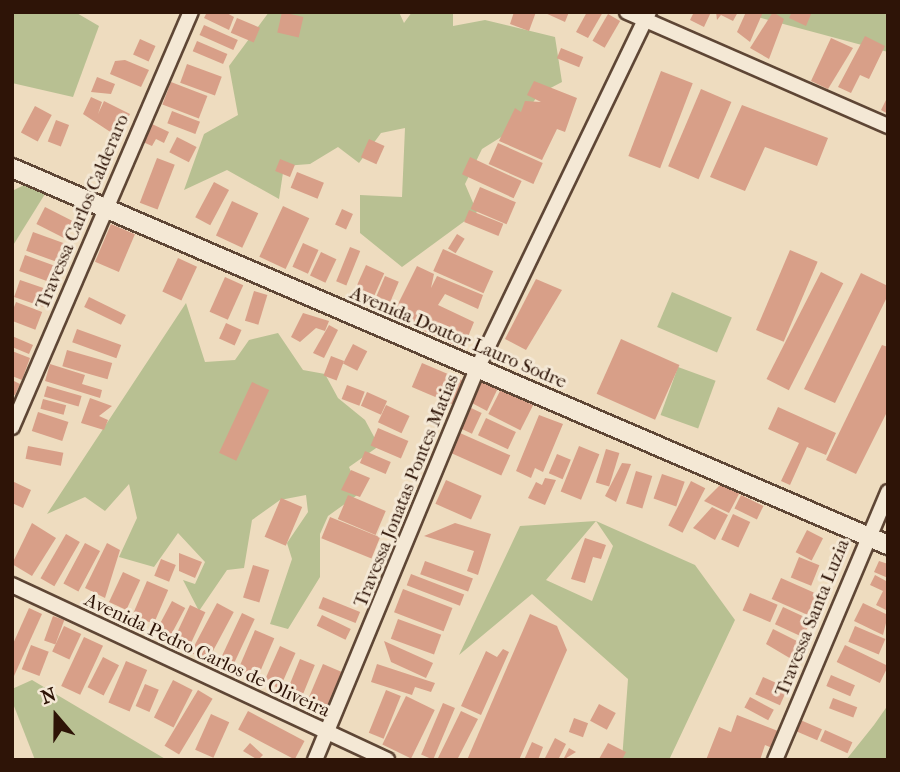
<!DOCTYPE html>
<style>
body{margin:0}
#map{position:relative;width:900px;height:772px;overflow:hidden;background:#eedcbf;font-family:"IM FELL French Canon",serif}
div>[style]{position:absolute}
.green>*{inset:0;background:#b8c092;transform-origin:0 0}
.building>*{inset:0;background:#d89f88;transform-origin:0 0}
.roads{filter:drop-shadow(2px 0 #5e4635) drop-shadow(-2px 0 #5e4635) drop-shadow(0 2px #5e4635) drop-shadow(0 -2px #5e4635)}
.minor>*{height:14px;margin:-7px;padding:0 7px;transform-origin:7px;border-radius:7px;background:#f4e8d5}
.tertiary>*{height:18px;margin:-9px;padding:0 9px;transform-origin:9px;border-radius:9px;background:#f4e8d5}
span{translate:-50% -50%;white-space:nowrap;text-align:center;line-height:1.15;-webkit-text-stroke:6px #f4e8d5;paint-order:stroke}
.street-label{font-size:19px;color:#2e1407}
.frame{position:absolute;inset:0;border:14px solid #2e1407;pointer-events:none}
.north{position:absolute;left:21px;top:681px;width:70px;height:70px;-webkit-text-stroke:5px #f4e8d5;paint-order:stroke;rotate:340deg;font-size:19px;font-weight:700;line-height:28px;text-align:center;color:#2e1407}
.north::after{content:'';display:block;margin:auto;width:24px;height:32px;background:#2e1407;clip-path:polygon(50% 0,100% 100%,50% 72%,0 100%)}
</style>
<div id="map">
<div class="green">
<div style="clip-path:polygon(12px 12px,75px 12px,99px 26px,73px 97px,12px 83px)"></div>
<div style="clip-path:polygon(269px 12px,399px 12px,404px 23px,412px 12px,453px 12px,453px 26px,485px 20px,555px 37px,562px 82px,539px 94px,514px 129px,482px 149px,465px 184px,477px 212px,402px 267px,360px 233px,360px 195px,402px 197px,405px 128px,381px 133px,359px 163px,338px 147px,310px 164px,284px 166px,279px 199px,227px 170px,184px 190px,204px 134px,238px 115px,229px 66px)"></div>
<div style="clip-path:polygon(753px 12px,888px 12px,888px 52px,754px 16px)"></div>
<div style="clip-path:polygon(30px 182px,45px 194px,12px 247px,12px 191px)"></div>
<div style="left:672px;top:292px;width:65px;height:38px;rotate:23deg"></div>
<div style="clip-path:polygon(186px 303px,205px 362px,235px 360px,249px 340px,278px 333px,303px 370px,325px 374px,338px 398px,365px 420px,379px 446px,349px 467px,360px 493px,328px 516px,320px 534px,320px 577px,288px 629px,270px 624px,292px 559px,287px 543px,308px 512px,306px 495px,280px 500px,252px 520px,244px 568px,227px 570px,199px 611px,183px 580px,195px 584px,205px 562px,178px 533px,154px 567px,119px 557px,137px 518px,129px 484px,105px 511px,85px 497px,47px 514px)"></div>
<div style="left:678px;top:367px;width:40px;height:51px;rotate:20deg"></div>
<div style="clip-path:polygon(evenodd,596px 521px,695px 565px,735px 620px,669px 760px,622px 760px,628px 679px,532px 594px,459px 655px,520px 526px,596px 521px,596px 521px,613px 546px,592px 601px,546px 580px,596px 521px)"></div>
<div style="clip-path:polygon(32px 680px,167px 760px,35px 760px,12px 701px,12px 689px)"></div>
<div style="clip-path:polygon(888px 705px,888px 760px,846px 760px,874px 725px)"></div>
</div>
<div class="building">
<div style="clip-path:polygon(207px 12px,225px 12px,234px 17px,229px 30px,204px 18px)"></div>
<div style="left:282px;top:12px;width:22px;height:21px;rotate:13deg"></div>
<div style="clip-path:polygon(514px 12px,536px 12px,529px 31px,510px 24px)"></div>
<div style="clip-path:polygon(543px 12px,569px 12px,565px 22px)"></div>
<div style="clip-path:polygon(587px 12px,603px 12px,588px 38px,576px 32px)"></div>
<div style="clip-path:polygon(694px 12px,711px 12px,704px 27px,690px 20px)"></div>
<div style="clip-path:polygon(716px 12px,738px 12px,733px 21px,721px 15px,717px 20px)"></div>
<div style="clip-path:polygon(746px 12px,763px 12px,750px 42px,737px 32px)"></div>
<div style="clip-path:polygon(773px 12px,784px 19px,769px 59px,750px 48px)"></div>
<div style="clip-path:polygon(792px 12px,812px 12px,806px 26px,789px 18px)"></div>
<div style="left:608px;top:14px;width:14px;height:31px;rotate:30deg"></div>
<div style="left:237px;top:18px;width:25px;height:16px;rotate:23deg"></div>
<div style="left:204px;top:25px;width:37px;height:11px;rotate:24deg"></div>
<div style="clip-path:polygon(865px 36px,885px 46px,869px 79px,860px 75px,851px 93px,838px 87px)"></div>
<div style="clip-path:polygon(831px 38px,853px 48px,828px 89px,811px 81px)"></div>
<div style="left:140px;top:39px;width:17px;height:17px;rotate:24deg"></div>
<div style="left:197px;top:41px;width:33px;height:11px;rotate:23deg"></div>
<div style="left:561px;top:48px;width:24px;height:11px;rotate:22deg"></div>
<div style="clip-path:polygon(125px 60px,149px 70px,141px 87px,110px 74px,115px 61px)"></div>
<div style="left:187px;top:64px;width:37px;height:20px;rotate:20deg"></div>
<div style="left:661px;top:71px;width:34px;height:91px;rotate:21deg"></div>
<div style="clip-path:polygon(97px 77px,115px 84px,111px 94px,91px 92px)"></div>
<div style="clip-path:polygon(534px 81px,577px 98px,565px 132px,557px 129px,542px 160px,499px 141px,515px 108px,521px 112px,525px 101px,541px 102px,527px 95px)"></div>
<div style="left:171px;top:82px;width:39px;height:24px;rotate:21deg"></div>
<div style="left:701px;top:89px;width:33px;height:84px;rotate:23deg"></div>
<div style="clip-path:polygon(888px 96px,888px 114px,881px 110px)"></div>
<div style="clip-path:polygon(91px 97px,102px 102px,98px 114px,104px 101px,130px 114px,118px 137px,83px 114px)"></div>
<div style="clip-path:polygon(742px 105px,828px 138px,817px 166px,765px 147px,745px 191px,710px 177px)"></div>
<div style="left:35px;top:106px;width:19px;height:30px;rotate:28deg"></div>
<div style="left:172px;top:111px;width:30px;height:13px;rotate:21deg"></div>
<div style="left:56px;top:120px;width:14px;height:23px;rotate:21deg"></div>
<div style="clip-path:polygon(152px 124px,169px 132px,164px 143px,156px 139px,152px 146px,143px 142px)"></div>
<div style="left:177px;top:137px;width:22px;height:17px;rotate:27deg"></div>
<div style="left:369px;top:139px;width:17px;height:20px;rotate:24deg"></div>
<div style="left:498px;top:143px;width:49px;height:23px;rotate:24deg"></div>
<div style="left:470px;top:157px;width:57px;height:19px;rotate:25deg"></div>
<div style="left:157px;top:158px;width:19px;height:48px;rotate:21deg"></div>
<div style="left:280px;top:159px;width:16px;height:13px;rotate:22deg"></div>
<div style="left:297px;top:172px;width:29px;height:17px;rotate:22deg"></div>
<div style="left:214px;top:182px;width:17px;height:40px;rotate:28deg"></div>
<div style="left:480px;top:187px;width:39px;height:24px;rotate:23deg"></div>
<div style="left:232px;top:201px;width:29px;height:38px;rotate:25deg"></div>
<div style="left:283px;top:206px;width:29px;height:56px;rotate:25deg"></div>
<div style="left:45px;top:207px;width:31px;height:19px;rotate:27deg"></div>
<div style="left:342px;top:209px;width:12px;height:17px;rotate:24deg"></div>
<div style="left:469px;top:210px;width:37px;height:13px;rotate:22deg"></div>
<div style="left:111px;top:224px;width:26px;height:41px;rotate:23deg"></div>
<div style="left:33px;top:232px;width:33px;height:20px;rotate:20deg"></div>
<div style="left:457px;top:234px;width:9px;height:17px;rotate:32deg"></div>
<div style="left:303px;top:243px;width:17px;height:26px;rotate:24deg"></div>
<div style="left:350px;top:247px;width:11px;height:37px;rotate:22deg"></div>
<div style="left:443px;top:249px;width:55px;height:24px;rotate:24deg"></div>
<div style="left:790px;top:250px;width:30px;height:87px;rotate:23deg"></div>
<div style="left:321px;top:252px;width:17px;height:26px;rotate:25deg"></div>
<div style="left:25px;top:255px;width:41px;height:17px;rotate:20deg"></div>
<div style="left:178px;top:258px;width:21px;height:37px;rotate:25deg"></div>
<div style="left:366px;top:265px;width:20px;height:26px;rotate:24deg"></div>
<div style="clip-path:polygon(417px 266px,434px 274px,431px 288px,437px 276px,483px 295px,478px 309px,445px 294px,438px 305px,474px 322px,463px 349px,392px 316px)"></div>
<div style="left:821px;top:272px;width:25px;height:120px;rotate:27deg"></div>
<div style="clip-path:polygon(861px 273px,888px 286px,888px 295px,835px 403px,804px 389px)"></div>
<div style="left:385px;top:276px;width:15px;height:22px;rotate:23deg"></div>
<div style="left:225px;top:277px;width:20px;height:38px;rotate:24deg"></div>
<div style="clip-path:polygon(536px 279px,562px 290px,526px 350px,505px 339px)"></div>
<div style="left:20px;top:280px;width:31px;height:18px;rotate:19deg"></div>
<div style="left:254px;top:291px;width:14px;height:31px;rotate:17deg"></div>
<div style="left:89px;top:297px;width:41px;height:11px;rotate:26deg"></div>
<div style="left:16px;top:302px;width:28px;height:19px;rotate:21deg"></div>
<div style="clip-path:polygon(303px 313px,329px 321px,325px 331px,316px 328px,300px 342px,291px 337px)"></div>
<div style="left:226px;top:323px;width:17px;height:17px;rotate:24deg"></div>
<div style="clip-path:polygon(329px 325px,338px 330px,324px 358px,313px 353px)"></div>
<div style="left:77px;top:329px;width:47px;height:14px;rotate:20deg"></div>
<div style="clip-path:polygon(12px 336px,33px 345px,29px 354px,12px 347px)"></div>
<div style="left:621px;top:339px;width:64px;height:60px;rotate:24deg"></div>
<div style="left:353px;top:344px;width:16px;height:22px;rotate:27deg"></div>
<div style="clip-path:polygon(882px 345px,888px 347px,888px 410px,856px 474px,826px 460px)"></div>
<div style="left:67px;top:350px;width:47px;height:17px;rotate:16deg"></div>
<div style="clip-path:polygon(12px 351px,30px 358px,22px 380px,12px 376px)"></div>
<div style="left:331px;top:356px;width:14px;height:21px;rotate:21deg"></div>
<div style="left:422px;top:363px;width:44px;height:26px;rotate:23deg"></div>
<div style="clip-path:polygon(50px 364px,85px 375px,82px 384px,102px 390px,100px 398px,45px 381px)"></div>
<div style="clip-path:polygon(12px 380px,20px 384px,15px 395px,12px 394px)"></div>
<div style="clip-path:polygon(478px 381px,498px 388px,487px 411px,470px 402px)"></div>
<div style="left:252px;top:382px;width:19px;height:78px;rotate:25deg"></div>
<div style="left:347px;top:385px;width:19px;height:15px;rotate:21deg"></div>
<div style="left:47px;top:386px;width:36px;height:11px;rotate:16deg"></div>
<div style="left:501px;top:389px;width:36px;height:28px;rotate:27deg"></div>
<div style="left:367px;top:392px;width:22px;height:15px;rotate:24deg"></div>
<div style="clip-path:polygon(90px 398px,112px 406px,99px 416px,108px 420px,104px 430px,81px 423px)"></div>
<div style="left:43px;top:399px;width:24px;height:10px;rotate:15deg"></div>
<div style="left:386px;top:405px;width:26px;height:19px;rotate:25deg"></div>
<div style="left:469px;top:407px;width:14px;height:23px;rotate:25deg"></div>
<div style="clip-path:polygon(778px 407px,836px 433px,826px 455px,807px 447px,790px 485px,781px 481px,799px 443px,768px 429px)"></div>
<div style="left:38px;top:412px;width:32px;height:20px;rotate:18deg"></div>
<div style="clip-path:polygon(539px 415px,563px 424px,543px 472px,535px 468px,531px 478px,516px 471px)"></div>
<div style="left:486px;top:418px;width:33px;height:19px;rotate:25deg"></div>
<div style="left:378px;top:428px;width:33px;height:19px;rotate:23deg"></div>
<div style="left:460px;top:433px;width:55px;height:22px;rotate:24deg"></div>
<div style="left:28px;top:446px;width:36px;height:13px;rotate:11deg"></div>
<div style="left:579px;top:446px;width:22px;height:49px;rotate:22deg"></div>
<div style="left:606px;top:449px;width:14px;height:35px;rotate:17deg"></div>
<div style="left:365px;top:451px;width:28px;height:13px;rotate:23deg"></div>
<div style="left:557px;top:454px;width:15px;height:21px;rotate:23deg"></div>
<div style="clip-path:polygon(622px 463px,631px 464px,616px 502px,605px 496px)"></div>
<div style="clip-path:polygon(351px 470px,370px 478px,360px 497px,341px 490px)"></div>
<div style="left:636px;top:471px;width:17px;height:34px;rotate:17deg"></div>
<div style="left:662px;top:474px;width:24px;height:26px;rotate:19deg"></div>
<div style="clip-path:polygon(545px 478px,556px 480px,545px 505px,528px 498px,536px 482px,542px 485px)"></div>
<div style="left:446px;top:480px;width:39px;height:26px;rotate:24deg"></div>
<div style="clip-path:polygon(12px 481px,31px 490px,23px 508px,12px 503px)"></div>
<div style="left:691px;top:481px;width:16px;height:50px;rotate:27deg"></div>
<div style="clip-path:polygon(722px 483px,740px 492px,729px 513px,704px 501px)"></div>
<div style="left:348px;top:495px;width:41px;height:26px;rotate:23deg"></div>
<div style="left:741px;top:495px;width:25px;height:15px;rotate:26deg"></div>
<div style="left:281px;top:498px;width:23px;height:42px;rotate:23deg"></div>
<div style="clip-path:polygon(712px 507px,728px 515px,715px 540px,693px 528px)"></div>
<div style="left:733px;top:514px;width:19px;height:28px;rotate:25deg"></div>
<div style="left:330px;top:517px;width:54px;height:23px;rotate:22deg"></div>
<div style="clip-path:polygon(32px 523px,56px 538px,32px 576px,12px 564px)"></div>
<div style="clip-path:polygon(455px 523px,491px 534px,478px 575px,467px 571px,474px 551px,424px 536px)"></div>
<div style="left:807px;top:530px;width:18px;height:25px;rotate:27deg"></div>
<div style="left:66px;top:534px;width:16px;height:51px;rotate:30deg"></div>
<div style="clip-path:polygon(585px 538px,606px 545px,601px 559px,593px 557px,585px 583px,571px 579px)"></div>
<div style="left:85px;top:543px;width:17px;height:46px;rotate:28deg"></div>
<div style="clip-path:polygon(107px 543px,120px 550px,105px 598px,85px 588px)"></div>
<div style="clip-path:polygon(179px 553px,202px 562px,195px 578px,179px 571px)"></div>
<div style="left:799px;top:557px;width:22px;height:22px;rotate:22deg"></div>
<div style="left:161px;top:559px;width:16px;height:18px;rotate:22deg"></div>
<div style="left:425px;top:561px;width:51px;height:14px;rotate:20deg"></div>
<div style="clip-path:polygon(879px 561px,888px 564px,888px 578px,874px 572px)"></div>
<div style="left:253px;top:565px;width:17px;height:34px;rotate:17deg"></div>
<div style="left:123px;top:572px;width:19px;height:33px;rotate:25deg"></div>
<div style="left:411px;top:574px;width:57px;height:12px;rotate:21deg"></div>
<div style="clip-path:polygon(875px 575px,888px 582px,888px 611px,876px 605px,883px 591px,870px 585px)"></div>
<div style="left:781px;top:578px;width:39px;height:23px;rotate:24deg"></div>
<div style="left:147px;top:581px;width:23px;height:37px;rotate:23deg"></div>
<div style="left:403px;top:589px;width:53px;height:25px;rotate:21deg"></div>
<div style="left:750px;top:593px;width:30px;height:19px;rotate:23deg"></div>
<div style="left:323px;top:597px;width:40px;height:12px;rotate:22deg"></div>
<div style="left:172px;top:601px;width:15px;height:33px;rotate:28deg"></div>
<div style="left:217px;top:603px;width:19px;height:56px;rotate:28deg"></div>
<div style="clip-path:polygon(863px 603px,888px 615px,883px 635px,854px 621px)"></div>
<div style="left:190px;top:605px;width:17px;height:34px;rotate:25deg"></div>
<div style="left:783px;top:607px;width:31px;height:19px;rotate:25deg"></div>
<div style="clip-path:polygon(29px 608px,42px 614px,14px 676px,12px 646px)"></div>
<div style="left:242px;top:613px;width:14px;height:58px;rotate:25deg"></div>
<div style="clip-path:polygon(530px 614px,557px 626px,567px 650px,519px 760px,467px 760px)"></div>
<div style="left:322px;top:615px;width:32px;height:12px;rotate:26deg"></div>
<div style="left:53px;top:616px;width:12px;height:26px;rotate:20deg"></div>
<div style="left:398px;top:619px;width:46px;height:21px;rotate:20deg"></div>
<div style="left:64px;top:626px;width:19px;height:28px;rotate:25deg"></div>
<div style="left:855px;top:626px;width:33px;height:17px;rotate:23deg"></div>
<div style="clip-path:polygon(773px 629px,801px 643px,793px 660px,766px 644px)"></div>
<div style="left:255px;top:630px;width:21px;height:49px;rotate:23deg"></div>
<div style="left:84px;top:637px;width:21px;height:54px;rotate:25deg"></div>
<div style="clip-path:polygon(384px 641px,433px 663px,426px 678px,391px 662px)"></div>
<div style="left:31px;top:645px;width:19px;height:26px;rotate:21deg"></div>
<div style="left:845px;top:645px;width:48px;height:19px;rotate:26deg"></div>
<div style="left:280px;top:646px;width:17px;height:39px;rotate:24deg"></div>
<div style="clip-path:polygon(503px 649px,509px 652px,481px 715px,461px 706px,486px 651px,497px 657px)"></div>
<div style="left:103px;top:657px;width:18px;height:34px;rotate:27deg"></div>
<div style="left:300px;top:659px;width:16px;height:40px;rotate:22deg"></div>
<div style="left:126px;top:661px;width:23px;height:45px;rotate:23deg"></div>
<div style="left:323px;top:664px;width:23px;height:44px;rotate:23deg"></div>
<div style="clip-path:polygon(377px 664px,435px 683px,431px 692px,415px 687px,412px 695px,371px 682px)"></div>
<div style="left:831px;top:675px;width:26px;height:12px;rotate:23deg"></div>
<div style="left:763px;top:677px;width:27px;height:19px;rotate:24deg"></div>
<div style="left:173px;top:680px;width:22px;height:42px;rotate:27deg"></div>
<div style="left:145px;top:684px;width:15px;height:24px;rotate:23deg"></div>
<div style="left:198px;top:690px;width:17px;height:65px;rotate:31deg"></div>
<div style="left:386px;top:690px;width:16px;height:46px;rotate:22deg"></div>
<div style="left:406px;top:696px;width:32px;height:54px;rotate:26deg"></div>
<div style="left:750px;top:697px;width:27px;height:12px;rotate:28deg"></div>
<div style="left:833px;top:698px;width:26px;height:11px;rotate:21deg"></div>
<div style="left:443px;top:703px;width:13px;height:56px;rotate:23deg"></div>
<div style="left:599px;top:704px;width:19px;height:19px;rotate:28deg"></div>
<div style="left:248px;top:711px;width:64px;height:21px;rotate:28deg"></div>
<div style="clip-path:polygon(461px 711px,478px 719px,457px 760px,437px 760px)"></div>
<div style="left:211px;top:714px;width:20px;height:39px;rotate:24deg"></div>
<div style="clip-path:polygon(737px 715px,778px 731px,772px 748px,765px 745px,760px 760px,706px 760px,719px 727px,731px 732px)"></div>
<div style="left:574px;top:718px;width:15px;height:15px;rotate:20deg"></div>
<div style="left:798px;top:719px;width:26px;height:12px;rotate:23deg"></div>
<div style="left:825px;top:730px;width:30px;height:12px;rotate:24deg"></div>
<div style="clip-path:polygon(555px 738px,566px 744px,558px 760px,544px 760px)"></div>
<div style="clip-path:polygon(532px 742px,543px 747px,538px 760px,524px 760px)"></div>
<div style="clip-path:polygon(250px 743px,263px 755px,258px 760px,243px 751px)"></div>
<div style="clip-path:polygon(608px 743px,626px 752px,622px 760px,599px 759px)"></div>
<div style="clip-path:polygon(569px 748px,576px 752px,563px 760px)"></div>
</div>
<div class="roads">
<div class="minor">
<div style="left:627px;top:12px;width:285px;rotate:23.6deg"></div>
<div style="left:12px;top:427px;width:452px;rotate:-66.7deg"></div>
<div style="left:12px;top:585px;width:414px;rotate:25deg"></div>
<div style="left:315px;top:760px;width:423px;rotate:-67.5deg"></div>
<div style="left:477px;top:369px;width:396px;rotate:-64.3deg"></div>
<div style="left:775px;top:760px;width:291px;rotate:-67.1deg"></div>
</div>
<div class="tertiary">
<div style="left:12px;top:168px;width:954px;rotate:23.29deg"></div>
</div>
</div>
<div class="street-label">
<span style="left:83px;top:212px;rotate:-67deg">Travessa Carlos Calderaro</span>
<span style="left:458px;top:338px;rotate:23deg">Avenida Doutor Lauro Sodre</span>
<span style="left:407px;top:491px;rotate:-68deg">Travessa Jonatas Pontes Matias</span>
<span style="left:813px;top:618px;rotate:-68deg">Travessa Santa Luzia</span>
<span style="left:207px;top:656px;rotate:25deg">Avenida Pedro Carlos de Oliveira</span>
</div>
<div class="frame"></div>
<div class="north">N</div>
</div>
